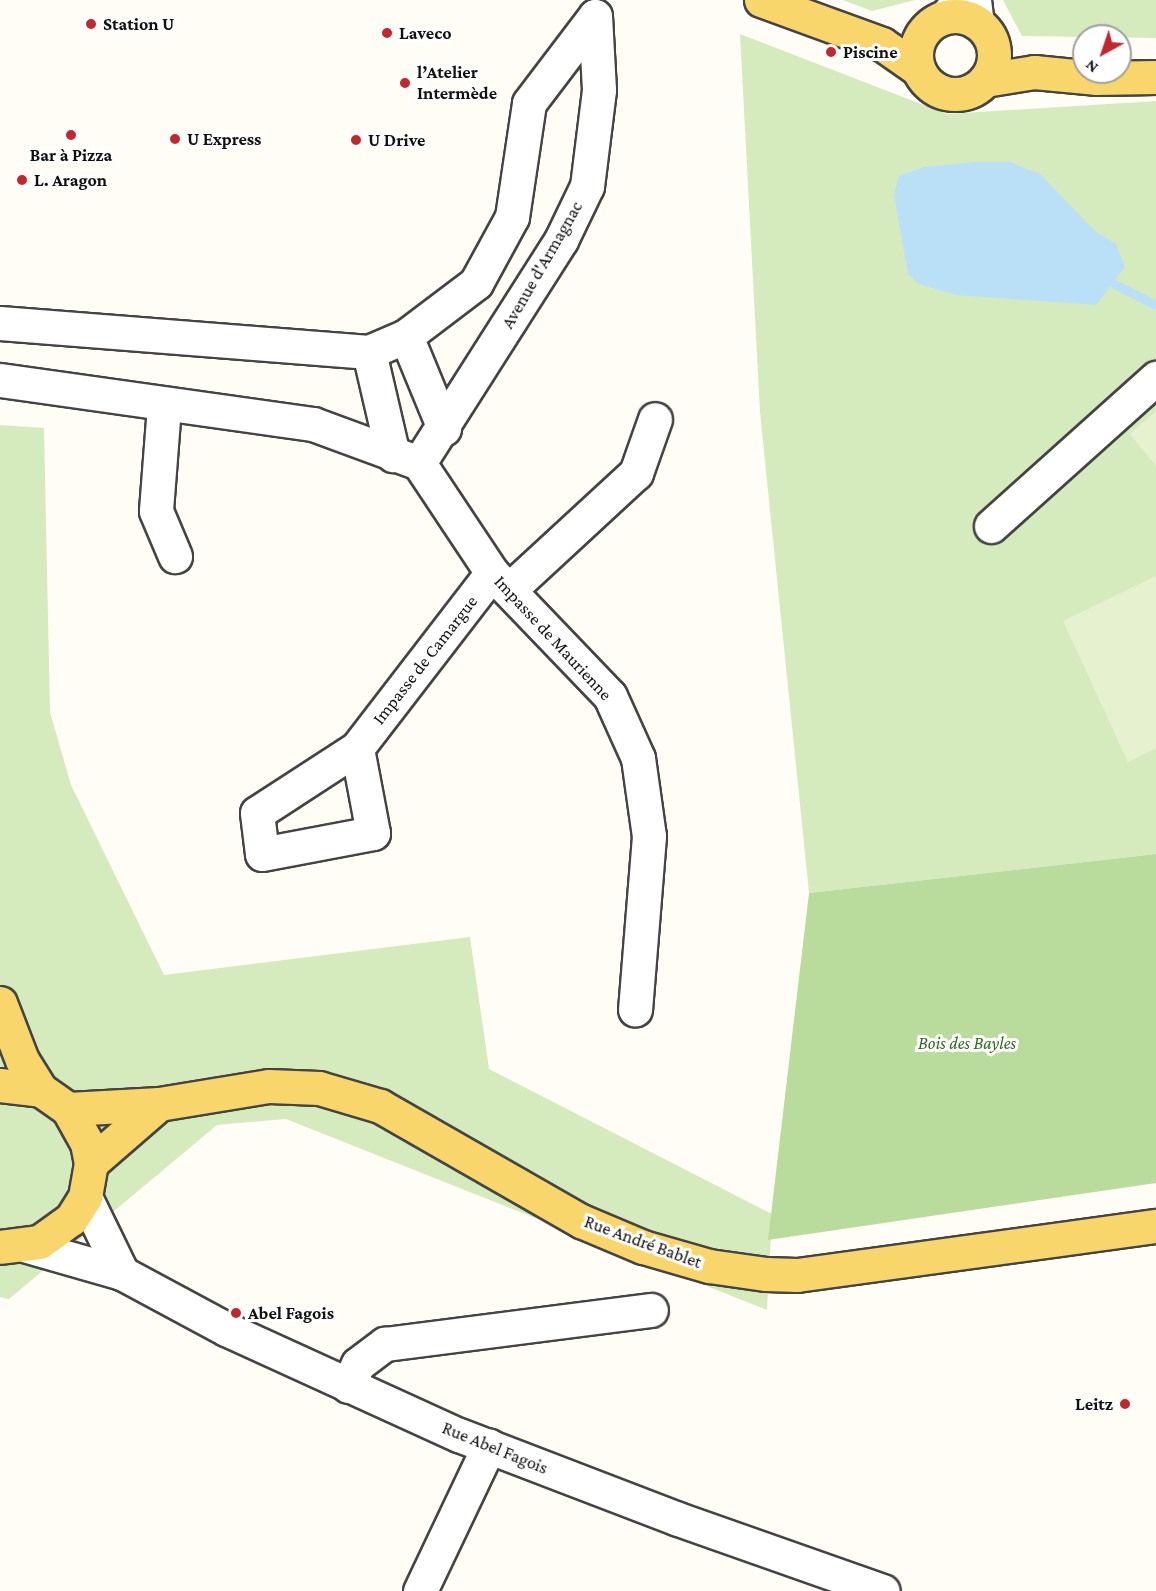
<!DOCTYPE html>
<meta charset="utf-8">
<style>
body{margin:0}
#map{position:relative;width:1156px;height:1591px;overflow:hidden;background:#fffdf5;font-family:"Crimson Pro",serif}
div>[style]{position:absolute}
.green>*{inset:0;background:#d5ebbd}
.forest>*{inset:0;background:#b9dc9c}
.pitch>*{inset:0;background:#e6f2cf}
.water>*{inset:0;background:#b9e0f7}
.stream>*{height:9px;margin:-4.5px;padding:0 4.5px;transform-origin:4.5px;border-radius:4.5px;background:#b9e0f7}
.roads{filter:drop-shadow(2px 0 #444) drop-shadow(-2px 0 #444) drop-shadow(0 2px #444) drop-shadow(0 -2px #444)}
.minor>*{height:33px;margin:-16.5px;padding:0 16.5px;transform-origin:16.5px;border-radius:16.5px;background:#fff}
.major>*{height:33px;margin:-16.5px;padding:0 16.5px;transform-origin:16.5px;border-radius:16.5px;background:#f9d66b}
.major>.ring{margin:-16.5px;padding:0;box-sizing:content-box;background:none;border:33px solid #f9d66b;border-radius:50%}
.dots>*{width:16px;height:16px;translate:-50% -50%;box-sizing:border-box;border:3px solid #fff;border-radius:50%}
span{translate:-50% -50%;white-space:nowrap;text-align:center;line-height:1.15;-webkit-text-stroke:6px #fff;paint-order:stroke}
.poi-label{font-size:18px;color:#111;font-weight:700}
.left{translate:0 -50%;text-align:left}
.right{translate:-100% -50%;text-align:right}
.street-label{font-size:18px;color:#111}
.park-label{font-size:18px;color:#2f6b1f;font-style:italic}
.north{position:absolute;left:1072px;top:24px;width:60px;height:60px;box-sizing:border-box;background:#fff;border:2px solid #a0a0a0;border-radius:50%;rotate:220deg;font-size:16px;font-weight:700;line-height:24px;text-align:center;color:#111}
.north::after{content:'';display:block;margin:auto;width:21px;height:27px;background:#c4262e;clip-path:polygon(50% 0,100% 100%,50% 72%,0 100%)}
</style>
<div id="map">
<div class="green">
<div style="clip-path:polygon(843px 0,915px 0,872px 11px)"></div>
<div style="clip-path:polygon(1003px 0,1156px 0,1156px 38px,1022px 36px)"></div>
<div style="clip-path:polygon(740px 34px,947px 114px,1156px 101px,1156px 854px,809px 893px,760px 412px)"></div>
<div style="clip-path:polygon(0 425px,44px 428px,50px 712px,71px 785px,164px 975px,470px 937px,489px 1069px,772px 1214px,767px 1310px,286px 1119px,217px 1125px,9px 1299px,0 1297px)"></div>
</div>
<div class="forest">
<div style="clip-path:polygon(1156px 854px,1156px 1183px,768px 1240px,809px 893px)"></div>
</div>
<div class="pitch">
<div style="clip-path:polygon(1156px 411px,1156px 466px,1130px 434px)"></div>
<div style="clip-path:polygon(1156px 576px,1156px 748px,1128px 762px,1063px 621px)"></div>
</div>
<div class="water">
<div style="clip-path:polygon(976px 162px,1010px 162px,1040px 174px,1094px 230px,1116px 244px,1125px 267px,1096px 305px,956px 295px,919px 284px,908px 274px,894px 195px,899px 176px,924px 167px)"></div>
</div>
<div class="stream">
<div style="left:1114px;top:284px;width:47px;rotate:26.6deg"></div>
</div>
<div class="roads">
<div class="minor">
<div style="left:974px;top:0;width:23px;rotate:83deg"></div>
<div style="left:946px;top:16px;width:21px;rotate:-49deg"></div>
<div style="left:0;top:323px;width:370px;rotate:4.5deg"></div>
<div style="left:369px;top:352px;width:40px;rotate:-23.4deg"></div>
<div style="left:406px;top:336px;width:88px;rotate:-37.1deg"></div>
<div style="left:476px;top:283px;width:75px;rotate:-61.4deg"></div>
<div style="left:512px;top:217px;width:115px;rotate:-81.5deg"></div>
<div style="left:529px;top:103px;width:109px;rotate:-52.8deg"></div>
<div style="left:595px;top:16px;width:74px;rotate:86.9deg"></div>
<div style="left:599px;top:90px;width:97px;rotate:97.1deg"></div>
<div style="left:587px;top:186px;width:60px;rotate:115.7deg"></div>
<div style="left:561px;top:240px;width:264px;rotate:122.5deg"></div>
<div style="left:419px;top:463px;width:113px;rotate:-159.8deg"></div>
<div style="left:313px;top:424px;width:316px;rotate:-172deg"></div>
<div style="left:406px;top:336px;width:100px;rotate:67.6deg"></div>
<div style="left:369px;top:352px;width:106px;rotate:76.9deg"></div>
<div style="left:164px;top:406px;width:105px;rotate:94.4deg"></div>
<div style="left:156px;top:511px;width:49px;rotate:67.1deg"></div>
<div style="left:419px;top:463px;width:132px;rotate:56.4deg"></div>
<div style="left:492px;top:573px;width:170px;rotate:46.2deg"></div>
<div style="left:610px;top:696px;width:68px;rotate:65.7deg"></div>
<div style="left:638px;top:758px;width:79px;rotate:82deg"></div>
<div style="left:649px;top:836px;width:174px;rotate:94.6deg"></div>
<div style="left:991px;top:526px;width:222px;rotate:-41.9deg"></div>
<div style="left:509px;top:590px;width:173px;rotate:-42.7deg"></div>
<div style="left:636px;top:473px;width:57px;rotate:-70.6deg"></div>
<div style="left:357px;top:748px;width:119px;rotate:147deg"></div>
<div style="left:257px;top:813px;width:41px;rotate:83deg"></div>
<div style="left:262px;top:854px;width:113px;rotate:-10.7deg"></div>
<div style="left:373px;top:833px;width:86px;rotate:-100.7deg"></div>
<div style="left:357px;top:748px;width:221px;rotate:-52.4deg"></div>
<div style="left:85px;top:1197px;width:85px;rotate:64deg"></div>
<div style="left:27px;top:1246px;width:99px;rotate:15.9deg"></div>
<div style="left:122px;top:1273px;width:118px;rotate:28.3deg"></div>
<div style="left:226px;top:1329px;width:256px;rotate:24.5deg"></div>
<div style="left:459px;top:1435px;width:235px;rotate:21deg"></div>
<div style="left:678px;top:1519px;width:217px;rotate:19.4deg"></div>
<div style="left:348px;top:1386px;width:24px;rotate:-66deg"></div>
<div style="left:358px;top:1364px;width:34px;rotate:-37deg"></div>
<div style="left:385px;top:1344px;width:268px;rotate:-7.3deg"></div>
<div style="left:420px;top:1591px;width:161px;rotate:-64.6deg"></div>
</div>
<div class="major">
<div style="left:761px;top:0;width:129px;rotate:20deg"></div>
<div style="left:882px;top:44px;width:44px;rotate:34.8deg"></div>
<div class="ring" style="left:916px;top:16px;width:45px;height:45px"></div>
<div style="left:985px;top:80px;width:50px;rotate:-9.3deg"></div>
<div style="left:1034px;top:72px;width:61px;rotate:5.6deg"></div>
<div style="left:1095px;top:78px;width:61px;rotate:-0.9deg"></div>
<div style="left:0;top:1003px;width:61px;rotate:68.9deg"></div>
<div style="left:22px;top:1060px;width:36px;rotate:58deg"></div>
<div style="left:0;top:1085px;width:41px;rotate:7deg"></div>
<div style="left:41px;top:1090px;width:33px;rotate:35deg"></div>
<div style="left:68px;top:1109px;width:39px;rotate:61deg"></div>
<div style="left:87px;top:1143px;width:20px;rotate:79deg"></div>
<div style="left:91px;top:1163px;width:35px;rotate:100deg"></div>
<div style="left:85px;top:1197px;width:26px;rotate:122deg"></div>
<div style="left:71px;top:1219px;width:39px;rotate:144deg"></div>
<div style="left:39px;top:1242px;width:39px;rotate:173deg"></div>
<div style="left:68px;top:1109px;width:91px;rotate:-3.1deg"></div>
<div style="left:159px;top:1104px;width:111px;rotate:-9.3deg"></div>
<div style="left:269px;top:1086px;width:50px;rotate:2.3deg"></div>
<div style="left:319px;top:1088px;width:64px;rotate:16.4deg"></div>
<div style="left:380px;top:1106px;width:232px;rotate:29.8deg"></div>
<div style="left:581px;top:1221px;width:67px;rotate:22.8deg"></div>
<div style="left:643px;top:1247px;width:69px;rotate:16.1deg"></div>
<div style="left:709px;top:1266px;width:58px;rotate:8deg"></div>
<div style="left:766px;top:1274px;width:31px;rotate:2deg"></div>
<div style="left:797px;top:1275px;width:362px;rotate:-7.8deg"></div>
<div style="left:91px;top:1163px;width:90px;rotate:-40.9deg"></div>
</div>
</div>
<div class="dots">
<div style="left:91px;top:24px;background:#c4262e"></div>
<div style="left:387px;top:33px;background:#c4262e"></div>
<div style="left:831px;top:52px;background:#c4262e"></div>
<div style="left:405px;top:83px;background:#c4262e"></div>
<div style="left:71px;top:135px;background:#c4262e"></div>
<div style="left:175px;top:139px;background:#c4262e"></div>
<div style="left:356px;top:140px;background:#c4262e"></div>
<div style="left:22px;top:180px;background:#c4262e"></div>
<div style="left:236px;top:1313px;background:#c4262e"></div>
<div style="left:1125px;top:1404px;background:#c4262e"></div>
</div>
<div class="poi-label">
<span class="left" style="left:103px;top:24px">Station U</span>
<span class="left" style="left:399px;top:33px">Laveco</span>
<span class="left" style="left:843px;top:52px">Piscine</span>
<span class="left" style="left:417px;top:83px">l’Atelier<br>Intermède</span>
<span class="left" style="left:187px;top:139px">U Express</span>
<span class="left" style="left:368px;top:140px">U Drive</span>
<span style="left:71px;top:155px">Bar à Pizza</span>
<span class="left" style="left:34px;top:180px">L. Aragon</span>
<span class="left" style="left:248px;top:1313px">Abel Fagois</span>
<span class="right" style="left:1113px;top:1404px">Leitz</span>
</div>
<div class="street-label">
<span style="left:542px;top:265px;rotate:-60deg">Avenue d'Armagnac</span>
<span style="left:553px;top:638px;rotate:47deg">Impasse de Maurienne</span>
<span style="left:425px;top:660px;rotate:-52deg">Impasse de Camargue</span>
<span style="left:643px;top:1242px;rotate:20deg">Rue André Bablet</span>
<span style="left:495px;top:1448px;rotate:22deg">Rue Abel Fagois</span>
</div>
<div class="park-label">
<span style="left:967px;top:1043px">Bois des Bayles</span>
</div>
<div class="north">N</div>
</div>
